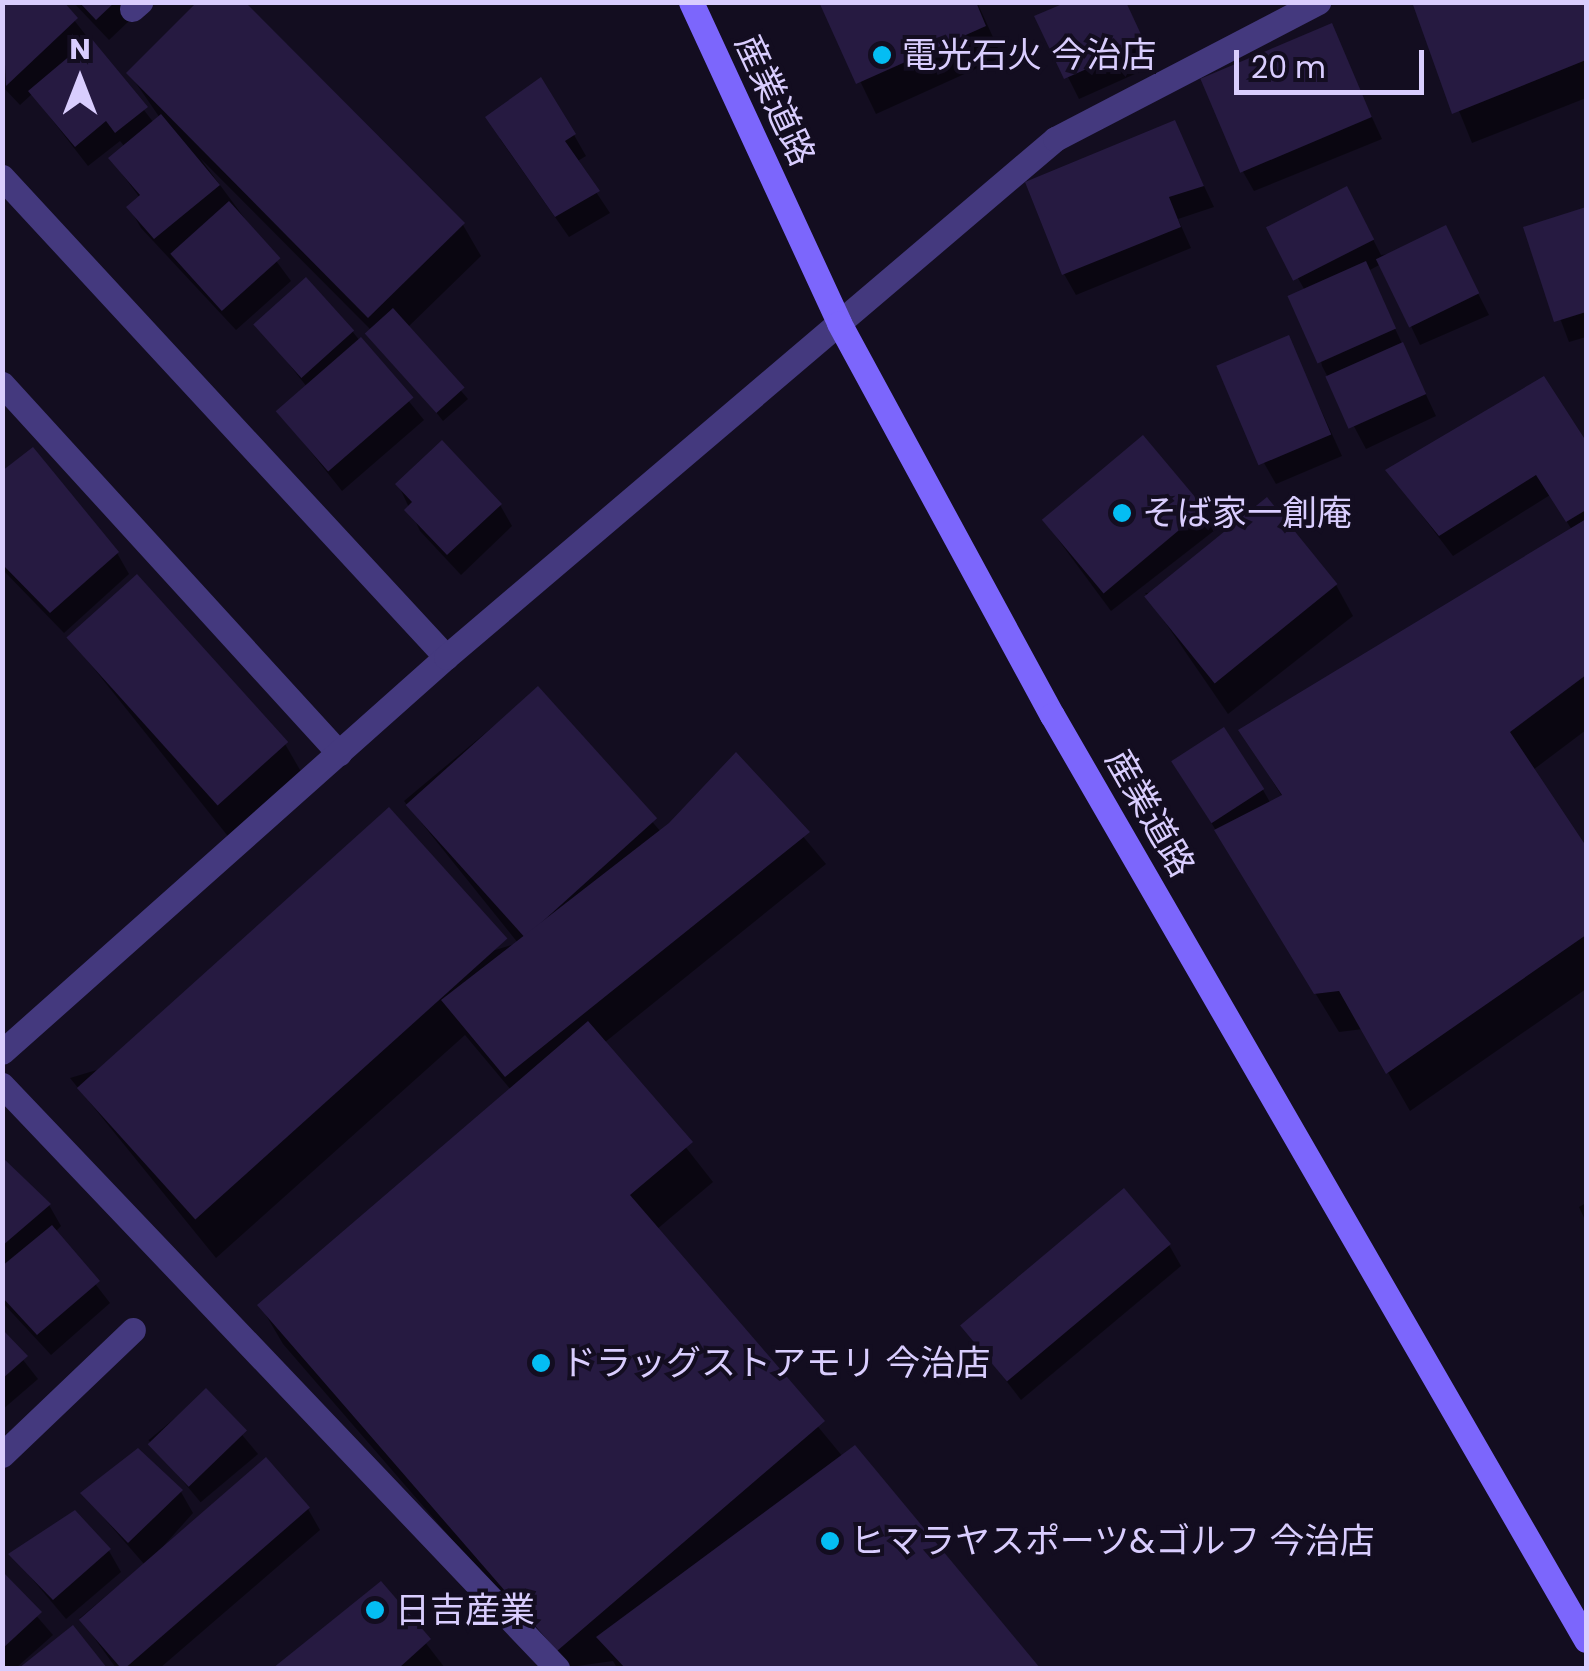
<!DOCTYPE html>
<meta charset="utf-8">
<style>
body{margin:0}
#map{position:relative;width:1589px;height:1671px;overflow:hidden;background:#130d20;font-family:Poppins,"Noto Sans JP",sans-serif}
div>[style]{position:absolute}
.shadow>*{inset:0;background:#0007;transform-origin:0 0}
.building>*{inset:0;background:#261a41;transform-origin:0 0}
.street>*{height:25px;margin:-12.5px;padding:0 12.5px;transform-origin:12.5px;border-radius:12.5px;background:#44397e}
.secondary>*{height:25px;margin:-12.5px;padding:0 12.5px;transform-origin:12.5px;border-radius:12.5px;background:#7c66fc}
.dots>*{width:28px;height:28px;translate:-50% -50%;box-sizing:border-box;border:5px solid #130d20;border-radius:50%}
span{translate:-50% -50%;white-space:nowrap;text-align:center;line-height:1.15;-webkit-text-stroke:8px #130d20;paint-order:stroke}
.poi-label{font-size:35px;color:#d9cdfe}
.left{translate:0 -50%;text-align:left}
.street-label{font-size:35px;color:#d9cdfe}
.frame{position:absolute;inset:0;border:5px solid #d9cdfe;pointer-events:none}
.north{position:absolute;left:30px;top:30px;width:100px;height:100px;-webkit-text-stroke:8px #130d20;paint-order:stroke;rotate:0deg;font-size:28px;font-weight:700;line-height:40px;text-align:center;color:#d9cdfe}
.north::after{content:'';display:block;margin:auto;width:35px;height:45px;background:#d9cdfe;clip-path:polygon(50% 0,100% 100%,50% 72%,0 100%)}
.scale{position:absolute;left:1234px;top:50px;width:190px;height:45px;box-sizing:border-box;border:5px solid #d9cdfe;border-top:0;padding-left:12px;font-size:30px;line-height:35px;white-space:nowrap;color:#d9cdfe;-webkit-text-stroke:8px #130d20;paint-order:stroke}
</style>
<div id="map">
<div class="shadow">
<div style="clip-path:polygon(2px 2px,60px 2px,154px 123px,160px 118px,129px 73px,463px 225px,481px 256px,407px 328px,468px 399px,443px 421px,371px 330px,200px 158px,291px 281px,236px 330px,141px 228px,129px 207px,140px 198px,111px 159px,125px 147px,120px 141px,88px 166px,32px 94px,20px 105px,2px 86px)"></div>
<div style="clip-path:polygon(73px 2px,149px 2px,109px 40px)"></div>
<div style="clip-path:polygon(822px 2px,977px 2px,1002px 57px,876px 114px)"></div>
<div style="clip-path:polygon(1125px 2px,1155px 65px,1079px 99px,1038px 17px)"></div>
<div style="clip-path:polygon(1415px 2px,1586px 2px,1586px 98px,1472px 143px)"></div>
<div style="clip-path:polygon(1330px 27px,1382px 139px,1254px 191px,1242px 170px)"></div>
<div style="clip-path:polygon(1174px 123px,1214px 207px,1178px 219px,1191px 248px,1076px 295px,1064px 274px)"></div>
<div style="clip-path:polygon(574px 135px,586px 156px,576px 162px,610px 213px,569px 237px,500px 139px)"></div>
<div style="clip-path:polygon(1358px 210px,1381px 255px,1454px 246px,1489px 315px,1420px 345px,1381px 264px,1368px 271px,1436px 416px,1366px 449px,1322px 366px,1307px 294px,1268px 226px)"></div>
<div style="clip-path:polygon(1586px 210px,1586px 337px,1569px 342px,1526px 228px)"></div>
<div style="clip-path:polygon(258px 325px,352px 331px,424px 420px,342px 491px,279px 412px,307px 387px)"></div>
<div style="clip-path:polygon(1288px 338px,1342px 456px,1276px 484px,1264px 463px)"></div>
<div style="clip-path:polygon(1543px 379px,1586px 445px,1586px 730px,1533px 770px,1586px 851px,1586px 989px,1410px 1111px,1363px 1029px,1339px 1032px,1187px 783px,1263px 790px,1271px 804px,1283px 798px,1241px 731px,1572px 530px,1550px 495px,1453px 556px,1388px 471px)"></div>
<div style="clip-path:polygon(2px 474px,117px 553px,129px 574px,64px 633px,2px 569px)"></div>
<div style="clip-path:polygon(398px 484px,500px 505px,512px 526px,461px 575px,420px 531px)"></div>
<div style="clip-path:polygon(1203px 509px,1215px 530px,1111px 611px,1043px 519px)"></div>
<div style="clip-path:polygon(1336px 585px,1353px 616px,1228px 714px,1145px 593px)"></div>
<div style="clip-path:polygon(68px 636px,285px 744px,303px 775px,235px 845px)"></div>
<div style="clip-path:polygon(538px 689px,661px 832px,736px 756px,826px 864px,604px 1043px,713px 1182px,656px 1230px,843px 1457px,854px 1448px,1037px 1668px,617px 1668px,613px 1661px,563px 1668px,283px 1344px,260px 1305px,511px 1090px,465px 1035px,216px 1258px,70px 1078px,518px 943px,404px 801px)"></div>
<div style="clip-path:polygon(2px 1160px,49px 1205px,61px 1226px,55px 1232px,110px 1303px,51px 1355px,2px 1302px)"></div>
<div style="clip-path:polygon(1586px 1203px,1586px 1222px,1579px 1207px)"></div>
<div style="clip-path:polygon(1169px 1245px,1181px 1266px,1021px 1400px,963px 1325px)"></div>
<div style="clip-path:polygon(2px 1333px,38px 1379px,2px 1410px)"></div>
<div style="left:206px;top:1392px;width:81px;height:75px;rotate:50deg"></div>
<div style="clip-path:polygon(181px 1492px,193px 1513px,159px 1551px,308px 1509px,320px 1530px,160px 1668px,116px 1668px,80px 1618px,144px 1564px,83px 1494px)"></div>
<div style="clip-path:polygon(109px 1551px,121px 1572px,66px 1619px,12px 1555px)"></div>
<div style="clip-path:polygon(2px 1576px,53px 1635px,16px 1668px,2px 1668px)"></div>
<div style="clip-path:polygon(380px 1584px,445px 1668px,277px 1668px)"></div>
</div>
<div class="building">
<div style="clip-path:polygon(2px 2px,64px 2px,78px 18px,6px 86px)"></div>
<div style="clip-path:polygon(79px 2px,115px 2px,96px 20px)"></div>
<div style="clip-path:polygon(197px 2px,245px 2px,465px 223px,368px 318px,126px 73px)"></div>
<div style="clip-path:polygon(819px 2px,976px 2px,986px 26px,856px 84px)"></div>
<div style="clip-path:polygon(1067px 2px,1126px 2px,1145px 43px,1064px 79px,1034px 16px)"></div>
<div style="clip-path:polygon(1412px 2px,1586px 2px,1586px 60px,1452px 114px)"></div>
<div style="left:1332px;top:23px;width:102px;height:143px;rotate:67deg"></div>
<div style="clip-path:polygon(91px 38px,148px 107px,115px 133px,106px 121px,75px 147px,28px 91px)"></div>
<div style="clip-path:polygon(541px 77px,576px 134px,565px 141px,600px 191px,555px 217px,485px 117px)"></div>
<div style="clip-path:polygon(161px 114px,220px 185px,154px 239px,126px 207px,140px 195px,108px 158px)"></div>
<div style="clip-path:polygon(1175px 120px,1204px 186px,1169px 197px,1181px 227px,1062px 275px,1025px 182px)"></div>
<div style="left:1347px;top:186px;width:60px;height:91px;rotate:63deg"></div>
<div style="left:229px;top:201px;width:77px;height:79px;rotate:48deg"></div>
<div style="clip-path:polygon(1586px 207px,1586px 312px,1554px 322px,1523px 227px)"></div>
<div style="left:1446px;top:225px;width:76px;height:78px;rotate:64deg"></div>
<div style="left:1366px;top:261px;width:74px;height:86px;rotate:66deg"></div>
<div style="left:306px;top:277px;width:72px;height:71px;rotate:48deg"></div>
<div style="left:393px;top:308px;width:107px;height:38px;rotate:48deg"></div>
<div style="left:1289px;top:335px;width:108px;height:79px;rotate:67deg"></div>
<div style="left:361px;top:337px;width:80px;height:113px;rotate:49deg"></div>
<div style="left:1403px;top:342px;width:57px;height:85px;rotate:66deg"></div>
<div style="clip-path:polygon(1544px 376px,1586px 441px,1586px 510px,1566px 522px,1536px 475px,1439px 536px,1385px 470px)"></div>
<div style="left:1143px;top:435px;width:96px;height:132px;rotate:50deg"></div>
<div style="clip-path:polygon(442px 440px,502px 504px,447px 555px,404px 510px,412px 502px,395px 484px)"></div>
<div style="clip-path:polygon(33px 447px,119px 552px,50px 613px,2px 564px,2px 471px)"></div>
<div style="left:1267px;top:497px;width:112px;height:158px;rotate:51deg"></div>
<div style="clip-path:polygon(1586px 519px,1586px 675px,1510px 732px,1586px 846px,1586px 935px,1386px 1074px,1339px 991px,1314px 994px,1214px 830px,1282px 795px,1238px 730px)"></div>
<div style="left:137px;top:574px;width:226px;height:95px;rotate:48deg"></div>
<div style="left:538px;top:686px;width:178px;height:178px;rotate:48deg"></div>
<div style="left:1224px;top:727px;width:74px;height:63px;rotate:57deg"></div>
<div style="clip-path:polygon(736px 752px,810px 832px,505px 1077px,441px 1000px,669px 823px)"></div>
<div style="left:389px;top:807px;width:177px;height:420px;rotate:48deg"></div>
<div style="clip-path:polygon(588px 1021px,693px 1142px,630px 1195px,825px 1421px,557px 1651px,257px 1305px)"></div>
<div style="clip-path:polygon(2px 1157px,51px 1204px,2px 1246px)"></div>
<div style="left:1124px;top:1188px;width:73px;height:214px;rotate:50deg"></div>
<div style="clip-path:polygon(52px 1225px,100px 1281px,37px 1335px,2px 1297px,2px 1266px)"></div>
<div style="clip-path:polygon(2px 1329px,28px 1356px,2px 1379px)"></div>
<div style="left:206px;top:1388px;width:59px;height:81px;rotate:46deg"></div>
<div style="clip-path:polygon(855px 1445px,1040px 1668px,625px 1668px,596px 1637px)"></div>
<div style="clip-path:polygon(138px 1448px,183px 1490px,128px 1543px,80px 1493px)"></div>
<div style="left:266px;top:1457px;width:67px;height:248px;rotate:49deg"></div>
<div style="clip-path:polygon(75px 1510px,111px 1549px,53px 1600px,8px 1554px)"></div>
<div style="clip-path:polygon(2px 1571px,42px 1612px,2px 1649px)"></div>
<div style="clip-path:polygon(381px 1581px,431px 1639px,399px 1668px,273px 1668px)"></div>
<div style="clip-path:polygon(73px 1625px,107px 1668px,19px 1668px)"></div>
</div>
<div class="street">
<div style="left:132px;top:9px;width:11px;rotate:-41deg"></div>
<div style="left:2px;top:177px;width:654px;rotate:47.23deg"></div>
<div style="left:2px;top:384px;width:500px;rotate:47.6deg"></div>
<div style="left:2px;top:1052px;width:594px;rotate:-41.66deg"></div>
<div style="left:446px;top:657px;width:800px;rotate:-40.38deg"></div>
<div style="left:1055px;top:139px;width:297px;rotate:-27.5deg"></div>
<div style="left:2px;top:1085px;width:805px;rotate:46.41deg"></div>
<div style="left:2px;top:1455px;width:181px;rotate:-43.7deg"></div>
</div>
<div class="secondary">
<div style="left:691px;top:2px;width:353px;rotate:65.2deg"></div>
<div style="left:839px;top:323px;width:446px;rotate:61.5deg"></div>
<div style="left:1052px;top:715px;width:1068px;rotate:60deg"></div>
</div>
<div class="dots">
<div style="left:882px;top:55px;background:#04bdf3"></div>
<div style="left:1122px;top:513px;background:#04bdf3"></div>
<div style="left:541px;top:1363px;background:#04bdf3"></div>
<div style="left:830px;top:1541px;background:#04bdf3"></div>
<div style="left:375px;top:1610px;background:#04bdf3"></div>
</div>
<div class="poi-label">
<span class="left" style="left:902px;top:55px">電光石火 今治店</span>
<span class="left" style="left:1142px;top:513px">そば家一創庵</span>
<span class="left" style="left:561px;top:1363px">ドラッグストアモリ 今治店</span>
<span class="left" style="left:850px;top:1541px">ヒマラヤスポーツ&amp;ゴルフ 今治店</span>
<span class="left" style="left:395px;top:1610px">日吉産業</span>
</div>
<div class="street-label">
<span style="left:775px;top:100px;rotate:65deg">産業道路</span>
<span style="left:1150px;top:813px;rotate:60deg">産業道路</span>
</div>
<div class="frame"></div>
<div class="north">N</div>
<div class="scale">20 m</div>
</div>
